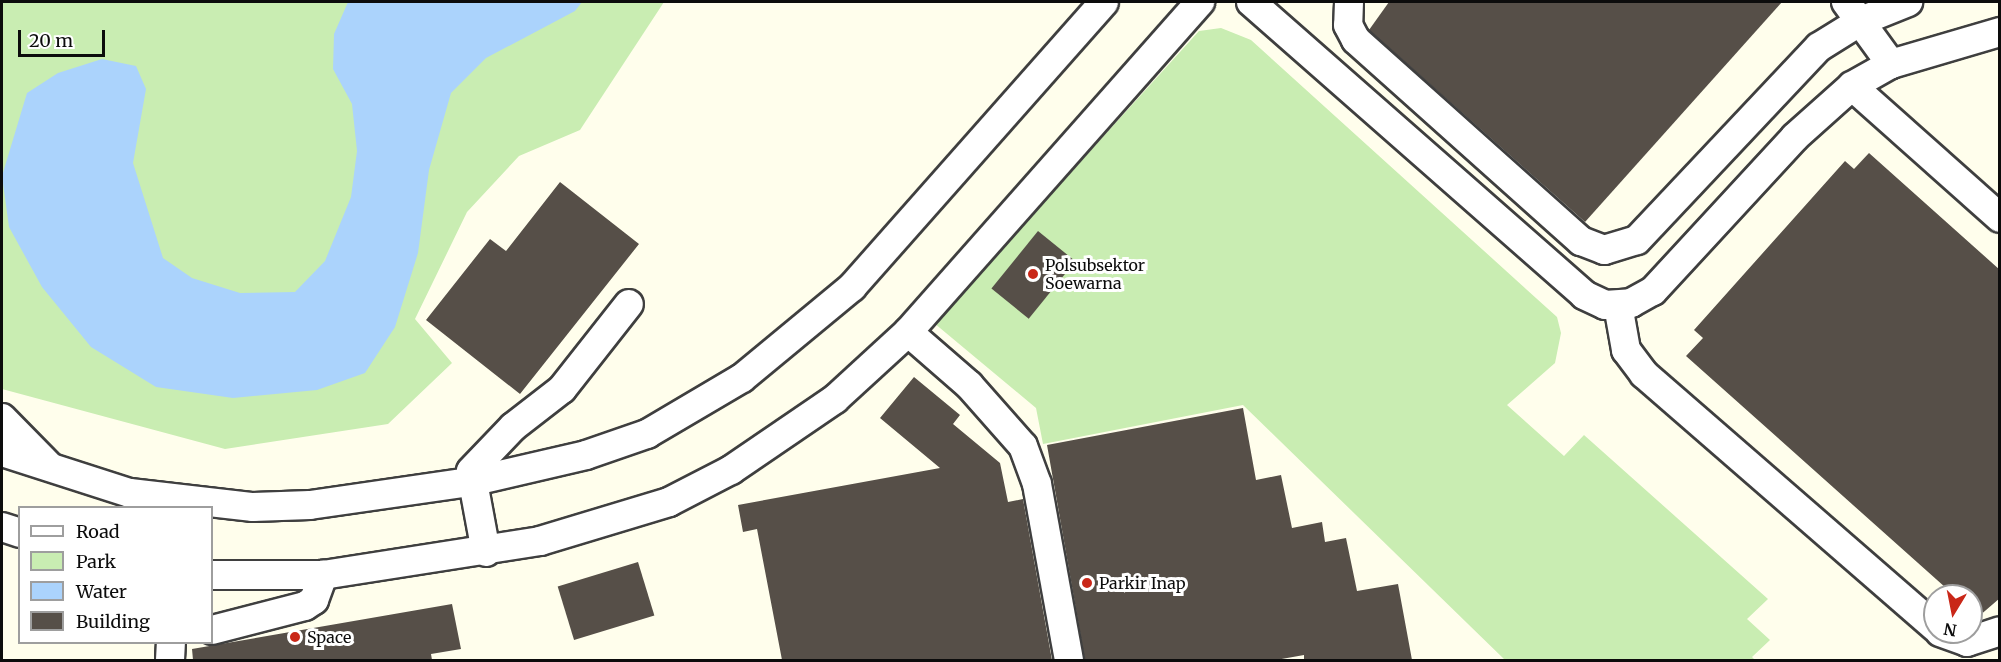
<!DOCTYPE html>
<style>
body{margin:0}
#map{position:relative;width:2001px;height:662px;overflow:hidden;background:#fffeec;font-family:Merriweather,serif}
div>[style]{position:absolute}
.green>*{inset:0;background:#c9edb2}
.water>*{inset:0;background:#abd3fc}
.building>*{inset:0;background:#564f48;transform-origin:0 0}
.roads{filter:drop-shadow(2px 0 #3f3f3f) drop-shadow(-2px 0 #3f3f3f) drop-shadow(0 2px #3f3f3f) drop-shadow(0 -2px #3f3f3f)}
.minor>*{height:28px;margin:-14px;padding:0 14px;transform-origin:14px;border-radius:14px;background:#fff}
.dots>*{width:16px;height:16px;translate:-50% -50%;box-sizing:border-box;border:3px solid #fff;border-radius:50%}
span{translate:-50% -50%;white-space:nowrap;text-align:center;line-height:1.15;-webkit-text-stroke:6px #fff;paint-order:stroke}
.poi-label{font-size:16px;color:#0c0c0c}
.left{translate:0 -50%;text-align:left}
.frame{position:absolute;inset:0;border:3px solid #0c0c0c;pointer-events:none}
.legend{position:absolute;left:18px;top:506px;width:195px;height:138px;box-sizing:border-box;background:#fff;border:2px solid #9e9e9e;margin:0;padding:8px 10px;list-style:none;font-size:18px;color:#0c0c0c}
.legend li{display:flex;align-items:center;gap:12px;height:30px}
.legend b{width:30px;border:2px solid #9e9e9e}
.north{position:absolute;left:1923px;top:584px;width:60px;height:60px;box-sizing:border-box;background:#fff;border:2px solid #9e9e9e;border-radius:50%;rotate:190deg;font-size:16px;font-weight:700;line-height:24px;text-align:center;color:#0c0c0c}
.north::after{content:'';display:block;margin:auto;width:21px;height:27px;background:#c92718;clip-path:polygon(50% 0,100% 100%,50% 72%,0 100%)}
.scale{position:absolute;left:18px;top:30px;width:87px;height:27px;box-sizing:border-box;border:3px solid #0c0c0c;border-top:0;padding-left:8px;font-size:18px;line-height:21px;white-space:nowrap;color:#0c0c0c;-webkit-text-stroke:4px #fff;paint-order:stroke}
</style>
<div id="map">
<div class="green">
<div style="clip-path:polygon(2px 2px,664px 2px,580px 130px,519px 156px,467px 212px,415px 319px,452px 363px,388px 424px,225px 449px,2px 389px)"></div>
<div style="clip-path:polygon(1221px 28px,1251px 40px,1557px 317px,1561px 333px,1555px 363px,1507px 405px,1564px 456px,1584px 435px,1768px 599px,1747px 619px,1770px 640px,1752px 657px,1755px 660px,1505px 660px,1243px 405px,1043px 444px,1036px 408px,934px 323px,1199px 31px)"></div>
</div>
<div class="water">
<div style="clip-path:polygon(348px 2px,582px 2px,575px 11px,486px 58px,451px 93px,429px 170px,418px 253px,395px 327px,365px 373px,317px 390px,233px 398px,156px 387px,91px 347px,42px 287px,9px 227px,2px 176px,27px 93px,58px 73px,102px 59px,136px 66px,146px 89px,133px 163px,163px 258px,192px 278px,240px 293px,295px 292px,325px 261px,351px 197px,357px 151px,352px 104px,333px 69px,334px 34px)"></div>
</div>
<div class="building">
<div style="clip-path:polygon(1389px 2px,1782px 2px,1585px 222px,1369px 30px)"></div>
<div style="clip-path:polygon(1869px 153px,2000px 270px,2000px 598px,1971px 623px,1971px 596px,1955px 596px,1686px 356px,1703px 338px,1694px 330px,1845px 161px,1854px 169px)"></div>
<div style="clip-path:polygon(560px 182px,639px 244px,520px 394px,426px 320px,490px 239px,506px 251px)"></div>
<div style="left:1038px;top:231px;width:48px;height:74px;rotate:39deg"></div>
<div style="clip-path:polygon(914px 377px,960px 415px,953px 424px,1000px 463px,1008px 502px,1023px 499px,1052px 660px,782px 660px,757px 529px,743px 532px,738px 505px,940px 468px,880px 418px)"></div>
<div style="clip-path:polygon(1243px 408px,1256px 480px,1281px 475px,1292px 528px,1322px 522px,1325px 542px,1346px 538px,1357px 591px,1398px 584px,1412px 660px,1304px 660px,1304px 655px,1276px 660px,1085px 660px,1047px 445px)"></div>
<div style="left:638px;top:562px;width:56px;height:84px;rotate:73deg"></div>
<div style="clip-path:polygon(452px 604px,461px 649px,431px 654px,432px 660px,193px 660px,192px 649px)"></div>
</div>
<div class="roads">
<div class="minor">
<div style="left:1251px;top:2px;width:444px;rotate:41.3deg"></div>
<div style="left:1584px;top:295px;width:23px;rotate:25deg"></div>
<div style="left:1605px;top:305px;width:26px;rotate:-4deg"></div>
<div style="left:1631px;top:303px;width:25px;rotate:-29deg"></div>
<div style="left:1653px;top:291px;width:209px;rotate:-47.3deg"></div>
<div style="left:1795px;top:137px;width:76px;rotate:-41.8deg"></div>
<div style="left:1852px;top:86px;width:45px;rotate:-29.4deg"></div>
<div style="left:1891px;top:64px;width:114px;rotate:-16.4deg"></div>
<div style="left:1349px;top:2px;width:23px;rotate:92deg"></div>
<div style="left:1348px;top:25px;width:17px;rotate:62deg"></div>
<div style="left:1356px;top:40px;width:302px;rotate:41.8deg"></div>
<div style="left:1581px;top:241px;width:25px;rotate:21deg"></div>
<div style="left:1604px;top:250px;width:34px;rotate:-17deg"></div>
<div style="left:1637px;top:240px;width:265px;rotate:-46.7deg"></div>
<div style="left:1819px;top:47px;width:49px;rotate:-31.8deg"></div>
<div style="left:1861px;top:21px;width:51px;rotate:-22deg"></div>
<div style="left:1846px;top:2px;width:77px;rotate:54deg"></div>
<div style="left:1852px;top:86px;width:198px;rotate:41.7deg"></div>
<div style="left:1618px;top:305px;width:46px;rotate:79.9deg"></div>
<div style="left:1626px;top:350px;width:30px;rotate:53deg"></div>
<div style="left:1644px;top:374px;width:386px;rotate:41deg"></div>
<div style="left:908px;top:332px;width:81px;rotate:41deg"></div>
<div style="left:969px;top:385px;width:81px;rotate:48.5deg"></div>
<div style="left:1023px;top:446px;width:40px;rotate:69.8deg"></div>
<div style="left:1037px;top:484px;width:179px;rotate:79.7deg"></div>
<div style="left:2px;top:418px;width:66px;rotate:45.6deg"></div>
<div style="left:2px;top:452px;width:134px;rotate:17.8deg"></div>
<div style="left:130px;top:493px;width:124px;rotate:6.5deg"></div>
<div style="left:253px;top:507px;width:57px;rotate:-2deg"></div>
<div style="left:310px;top:505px;width:162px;rotate:-8.2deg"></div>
<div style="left:470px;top:482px;width:119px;rotate:-13.1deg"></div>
<div style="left:586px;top:455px;width:65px;rotate:-19deg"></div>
<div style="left:647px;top:434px;width:110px;rotate:-30.5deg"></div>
<div style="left:742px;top:378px;width:143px;rotate:-39.6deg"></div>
<div style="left:852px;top:287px;width:380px;rotate:-48.5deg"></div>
<div style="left:2px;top:527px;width:19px;rotate:18deg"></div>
<div style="left:486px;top:552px;width:82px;rotate:-100.5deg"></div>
<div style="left:471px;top:471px;width:61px;rotate:-46.3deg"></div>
<div style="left:513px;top:427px;width:62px;rotate:-37.8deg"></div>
<div style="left:562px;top:389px;width:108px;rotate:-51.8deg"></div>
<div style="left:212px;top:575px;width:111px"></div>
<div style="left:323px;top:575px;width:220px;rotate:-8.9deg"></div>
<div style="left:540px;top:541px;width:135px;rotate:-16.8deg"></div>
<div style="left:669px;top:502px;width:70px;rotate:-27.3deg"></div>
<div style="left:731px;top:470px;width:126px;rotate:-34.3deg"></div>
<div style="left:835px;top:399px;width:99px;rotate:-42.5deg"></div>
<div style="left:908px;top:332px;width:441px;rotate:-48.5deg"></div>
<div style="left:212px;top:630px;width:96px;rotate:-14.5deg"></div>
<div style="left:305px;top:606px;width:11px;rotate:-34deg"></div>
<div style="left:314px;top:600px;width:27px;rotate:-70deg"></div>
<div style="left:1940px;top:632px;width:29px;rotate:20deg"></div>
<div style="left:1967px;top:642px;width:35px;rotate:-18deg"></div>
<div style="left:170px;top:660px;width:18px;rotate:-87deg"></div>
</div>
</div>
<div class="dots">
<div style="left:1033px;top:274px;background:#c92718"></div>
<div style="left:1087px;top:583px;background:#c92718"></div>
<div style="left:295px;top:637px;background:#c92718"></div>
</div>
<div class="poi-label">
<span class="left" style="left:1045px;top:274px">Polsubsektor<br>Soewarna</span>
<span class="left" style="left:1099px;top:583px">Parkir Inap</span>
<span class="left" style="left:307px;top:637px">Space</span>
</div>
<div class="frame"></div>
<ul class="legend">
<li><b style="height:8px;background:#fff"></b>Road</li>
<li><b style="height:16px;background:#c9edb2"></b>Park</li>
<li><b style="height:16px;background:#abd3fc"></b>Water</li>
<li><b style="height:16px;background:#564f48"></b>Building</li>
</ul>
<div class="north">N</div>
<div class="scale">20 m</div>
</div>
